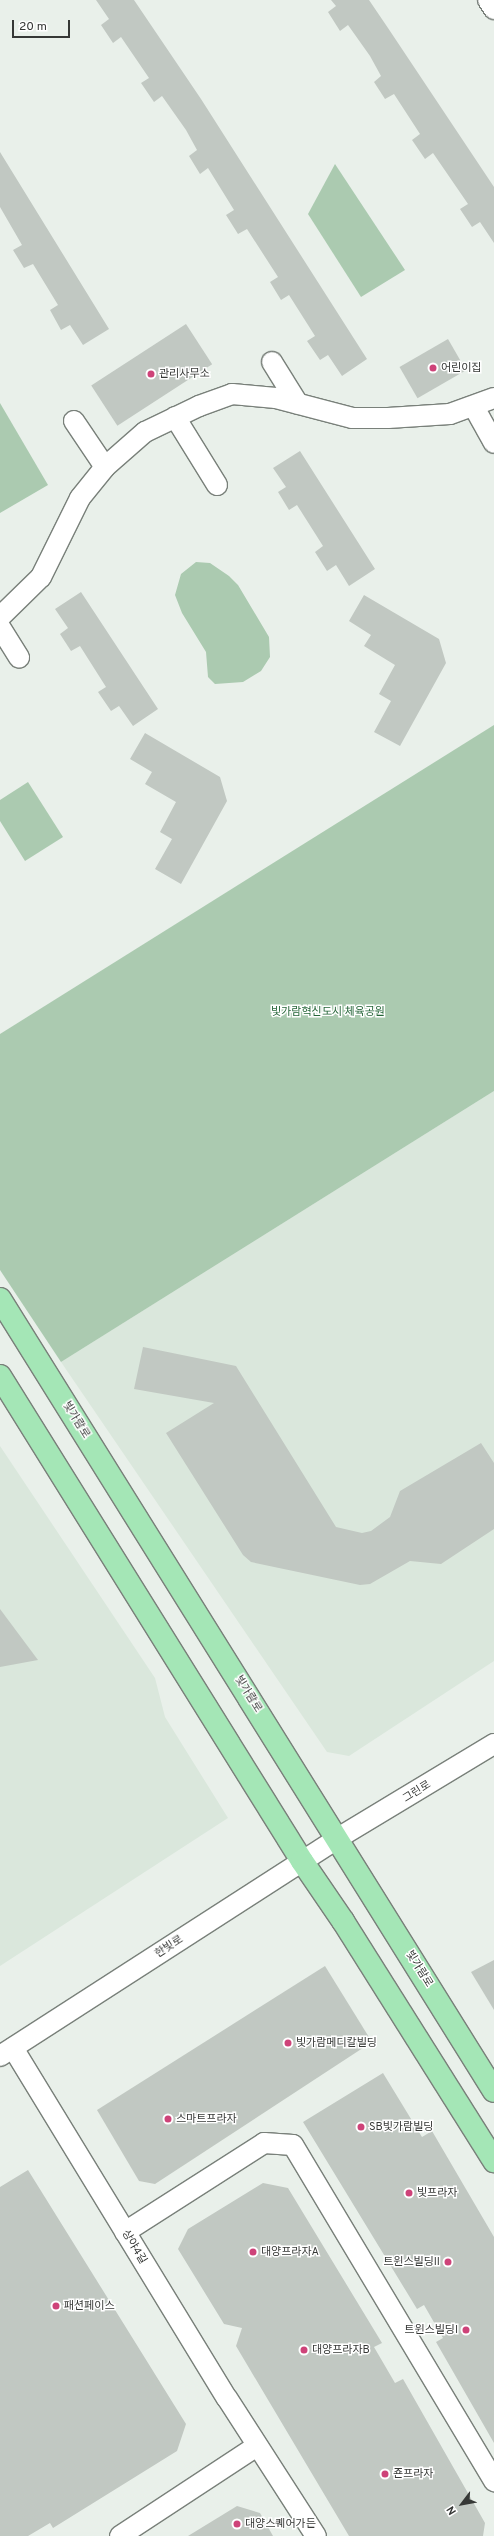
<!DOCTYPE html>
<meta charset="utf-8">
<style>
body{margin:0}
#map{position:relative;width:494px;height:2536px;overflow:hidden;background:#e9f0ea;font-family:Overpass,"Noto Sans KR",sans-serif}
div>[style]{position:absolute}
.built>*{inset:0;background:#dae7dc}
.green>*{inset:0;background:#abcab0}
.building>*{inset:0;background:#c1c8c2;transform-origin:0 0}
.roads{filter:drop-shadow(1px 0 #79807a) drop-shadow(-1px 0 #79807a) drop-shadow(0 1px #79807a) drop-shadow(0 -1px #79807a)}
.minor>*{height:20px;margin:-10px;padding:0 10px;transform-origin:10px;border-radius:10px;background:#fff}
.major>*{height:22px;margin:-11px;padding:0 11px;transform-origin:11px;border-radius:11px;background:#a4e6b6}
.dots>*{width:11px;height:11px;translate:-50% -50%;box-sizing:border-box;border:2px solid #fff;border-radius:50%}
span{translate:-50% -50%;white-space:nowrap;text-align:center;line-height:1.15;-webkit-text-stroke:3px #fff;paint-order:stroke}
.poi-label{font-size:11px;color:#363836}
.left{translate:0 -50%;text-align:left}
.right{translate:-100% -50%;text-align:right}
.park-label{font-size:11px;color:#266639}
.street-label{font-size:11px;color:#363836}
.north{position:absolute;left:442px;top:2484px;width:40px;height:40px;-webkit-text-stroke:3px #fff;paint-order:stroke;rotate:238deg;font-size:11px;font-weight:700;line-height:16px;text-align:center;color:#363836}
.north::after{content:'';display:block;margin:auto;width:14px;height:18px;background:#363836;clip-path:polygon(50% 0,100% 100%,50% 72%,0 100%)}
.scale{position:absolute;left:12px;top:20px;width:58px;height:18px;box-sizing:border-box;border:2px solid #363836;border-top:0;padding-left:5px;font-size:12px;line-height:14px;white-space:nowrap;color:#363836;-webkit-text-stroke:3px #fff;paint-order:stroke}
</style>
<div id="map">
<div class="built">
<div style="clip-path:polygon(494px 1091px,494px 1661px,349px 1756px,327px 1752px,61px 1362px)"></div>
<div style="clip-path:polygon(0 1446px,155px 1678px,165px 1717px,228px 1818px,0 1966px)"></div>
</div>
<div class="green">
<div style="clip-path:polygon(335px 164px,405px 270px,361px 297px,308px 214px)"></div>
<div style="clip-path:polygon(0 403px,48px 485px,0 513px)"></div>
<div style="clip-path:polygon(196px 562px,210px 563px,229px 576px,238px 585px,269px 637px,270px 657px,261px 671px,243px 682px,215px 684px,208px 677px,206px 652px,182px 613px,175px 595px,181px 574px)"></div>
<div style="clip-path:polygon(494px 725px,494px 1091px,61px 1362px,0 1270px,0 1034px)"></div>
<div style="clip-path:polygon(28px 782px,63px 837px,25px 861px,0 821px,0 800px)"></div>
</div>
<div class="building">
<div style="clip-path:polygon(96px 0,134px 0,201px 99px,367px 359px,342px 376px,328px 355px,320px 360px,307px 341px,315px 336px,289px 295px,281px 300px,270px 282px,278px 277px,247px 229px,238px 234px,226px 215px,234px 210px,208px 168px,200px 174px,189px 156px,197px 150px,186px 130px,162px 96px,154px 102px,141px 83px,149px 78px,121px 37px,113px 43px,101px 25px,109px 19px)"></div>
<div style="clip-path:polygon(331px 0,369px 0,388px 28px,494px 187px,494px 243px,480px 222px,472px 227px,460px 209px,468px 204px,433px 153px,425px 159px,412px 140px,420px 134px,394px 94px,385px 99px,374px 82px,381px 76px,370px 56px,348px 25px,340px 31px,328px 12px,336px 6px)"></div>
<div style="clip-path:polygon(0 152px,109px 329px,83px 345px,70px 325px,61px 330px,50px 310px,58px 305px,33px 264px,24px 268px,13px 250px,22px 245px,0 207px)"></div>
<div style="left:186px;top:324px;width:48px;height:113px;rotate:57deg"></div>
<div style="left:448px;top:339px;width:36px;height:56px;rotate:60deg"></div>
<div style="clip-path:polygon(300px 451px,375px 569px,349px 586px,336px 565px,327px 571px,315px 552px,323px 546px,297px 505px,289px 510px,278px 492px,286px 487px,273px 468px)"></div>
<div style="clip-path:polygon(81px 592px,158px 709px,133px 726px,119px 706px,111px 711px,98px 692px,106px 687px,80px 646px,71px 651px,60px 634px,68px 628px,55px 609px)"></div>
<div style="clip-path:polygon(364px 595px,439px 639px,446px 663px,400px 746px,374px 732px,391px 701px,379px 694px,395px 665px,364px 646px,371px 635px,349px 621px)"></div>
<div style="clip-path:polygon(145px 733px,220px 777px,227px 801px,181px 884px,155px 869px,172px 839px,160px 832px,176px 802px,145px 784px,152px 772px,130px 759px)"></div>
<div style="clip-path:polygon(143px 1347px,236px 1366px,336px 1527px,362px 1533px,371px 1531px,390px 1517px,400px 1491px,481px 1443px,494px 1463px,494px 1529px,441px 1564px,410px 1561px,370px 1584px,360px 1585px,251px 1562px,243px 1555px,166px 1433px,214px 1403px,134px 1389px)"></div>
<div style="clip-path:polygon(0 1609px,38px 1660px,0 1667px)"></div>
<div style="clip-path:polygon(494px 1960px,494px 2010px,471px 1972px)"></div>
<div style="clip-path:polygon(325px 1966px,372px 2042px,155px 2184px,139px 2181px,97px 2110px)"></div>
<div style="clip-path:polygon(383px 2073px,422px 2137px,432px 2131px,494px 2237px,494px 2443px,436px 2342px,443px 2338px,424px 2305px,417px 2309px,303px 2122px)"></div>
<div style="clip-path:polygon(28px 2170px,186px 2424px,177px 2451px,53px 2528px,50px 2523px,28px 2536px,0 2536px,0 2187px)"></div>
<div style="clip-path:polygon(263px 2183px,288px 2188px,382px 2343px,374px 2347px,395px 2383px,403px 2379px,485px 2523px,483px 2536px,349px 2536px,236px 2346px,242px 2328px,224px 2324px,178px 2249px,188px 2229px)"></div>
<div style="clip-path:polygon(237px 2506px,260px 2513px,273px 2536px,188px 2536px)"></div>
</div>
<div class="roads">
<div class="minor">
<div style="left:488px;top:0;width:11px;rotate:56deg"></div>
<div style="left:272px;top:362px;width:49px;rotate:58.2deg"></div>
<div style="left:474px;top:407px;width:41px;rotate:60.9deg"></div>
<div style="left:175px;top:417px;width:80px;rotate:58.3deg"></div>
<div style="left:74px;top:421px;width:55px;rotate:56deg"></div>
<div style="left:0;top:617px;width:57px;rotate:-44.3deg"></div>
<div style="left:41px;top:577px;width:88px;rotate:-63.7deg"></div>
<div style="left:80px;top:498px;width:40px;rotate:-51deg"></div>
<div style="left:105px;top:467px;width:53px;rotate:-41.2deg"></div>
<div style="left:145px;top:432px;width:60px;rotate:-25.7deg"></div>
<div style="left:199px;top:406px;width:35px;rotate:-20deg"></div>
<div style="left:232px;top:394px;width:44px;rotate:5.2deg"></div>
<div style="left:276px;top:398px;width:79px;rotate:14.7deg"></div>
<div style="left:352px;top:418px;width:36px"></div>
<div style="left:388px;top:418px;width:62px;rotate:-3.7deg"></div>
<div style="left:450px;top:414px;width:47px;rotate:-20deg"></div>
<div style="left:0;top:627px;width:36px;rotate:58deg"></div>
<div style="left:13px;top:2048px;width:410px;rotate:58.6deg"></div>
<div style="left:227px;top:2398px;width:164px;rotate:57.2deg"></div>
<div style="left:0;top:2056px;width:402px;rotate:-32.8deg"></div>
<div style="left:338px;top:1838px;width:182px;rotate:-31.1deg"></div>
<div style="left:125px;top:2232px;width:165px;rotate:-32.6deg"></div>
<div style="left:264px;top:2143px;width:29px;rotate:4deg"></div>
<div style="left:293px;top:2145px;width:392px;rotate:59.1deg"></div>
<div style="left:120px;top:2536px;width:164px;rotate:-33.3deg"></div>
</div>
<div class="major">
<div style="left:0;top:1299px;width:933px;rotate:58.05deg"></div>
<div style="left:0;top:1376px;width:571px;rotate:58.09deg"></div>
<div style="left:302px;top:1861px;width:73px;rotate:55.7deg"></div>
<div style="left:343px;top:1921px;width:284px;rotate:57.8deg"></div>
</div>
</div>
<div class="dots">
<div style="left:433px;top:368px;background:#ce4379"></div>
<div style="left:151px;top:374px;background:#ce4379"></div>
<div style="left:288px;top:2043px;background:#ce4379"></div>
<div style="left:168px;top:2119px;background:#ce4379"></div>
<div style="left:361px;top:2127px;background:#ce4379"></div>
<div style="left:409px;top:2193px;background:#ce4379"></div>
<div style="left:253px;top:2252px;background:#ce4379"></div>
<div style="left:448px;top:2262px;background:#ce4379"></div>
<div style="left:56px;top:2306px;background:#ce4379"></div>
<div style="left:466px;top:2330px;background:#ce4379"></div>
<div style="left:304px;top:2350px;background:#ce4379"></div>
<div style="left:385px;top:2474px;background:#ce4379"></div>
<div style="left:237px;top:2524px;background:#ce4379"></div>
</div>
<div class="poi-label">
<span class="left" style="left:441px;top:368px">어린이집</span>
<span class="left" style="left:159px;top:374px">관리사무소</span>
<span class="left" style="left:296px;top:2043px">빛가람메디칼빌딩</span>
<span class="left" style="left:176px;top:2119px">스마트프라자</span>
<span class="left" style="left:369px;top:2127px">SB빛가람빌딩</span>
<span class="left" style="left:417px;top:2193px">빛프라자</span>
<span class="left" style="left:261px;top:2252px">대양프라자A</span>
<span class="right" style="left:440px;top:2262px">트윈스빌딩II</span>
<span class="left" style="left:64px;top:2306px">패션페이스</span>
<span class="right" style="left:458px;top:2330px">트윈스빌딩I</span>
<span class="left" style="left:312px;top:2350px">대양프라자B</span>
<span class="left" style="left:393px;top:2474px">죤프라자</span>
<span class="left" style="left:245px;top:2524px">대양스퀘어가든</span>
</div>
<div class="park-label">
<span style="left:328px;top:1012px">빛가람혁신도시 체육공원</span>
</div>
<div class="street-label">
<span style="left:76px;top:1420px;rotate:58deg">빛가람로</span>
<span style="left:248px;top:1694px;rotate:58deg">빛가람로</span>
<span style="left:417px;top:1792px;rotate:-32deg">그린로</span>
<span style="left:169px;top:1947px;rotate:-33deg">한빛로</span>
<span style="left:419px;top:1969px;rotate:58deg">빛가람로</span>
<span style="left:134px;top:2247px;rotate:59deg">상야4길</span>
</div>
<div class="north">N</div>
<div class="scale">20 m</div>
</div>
